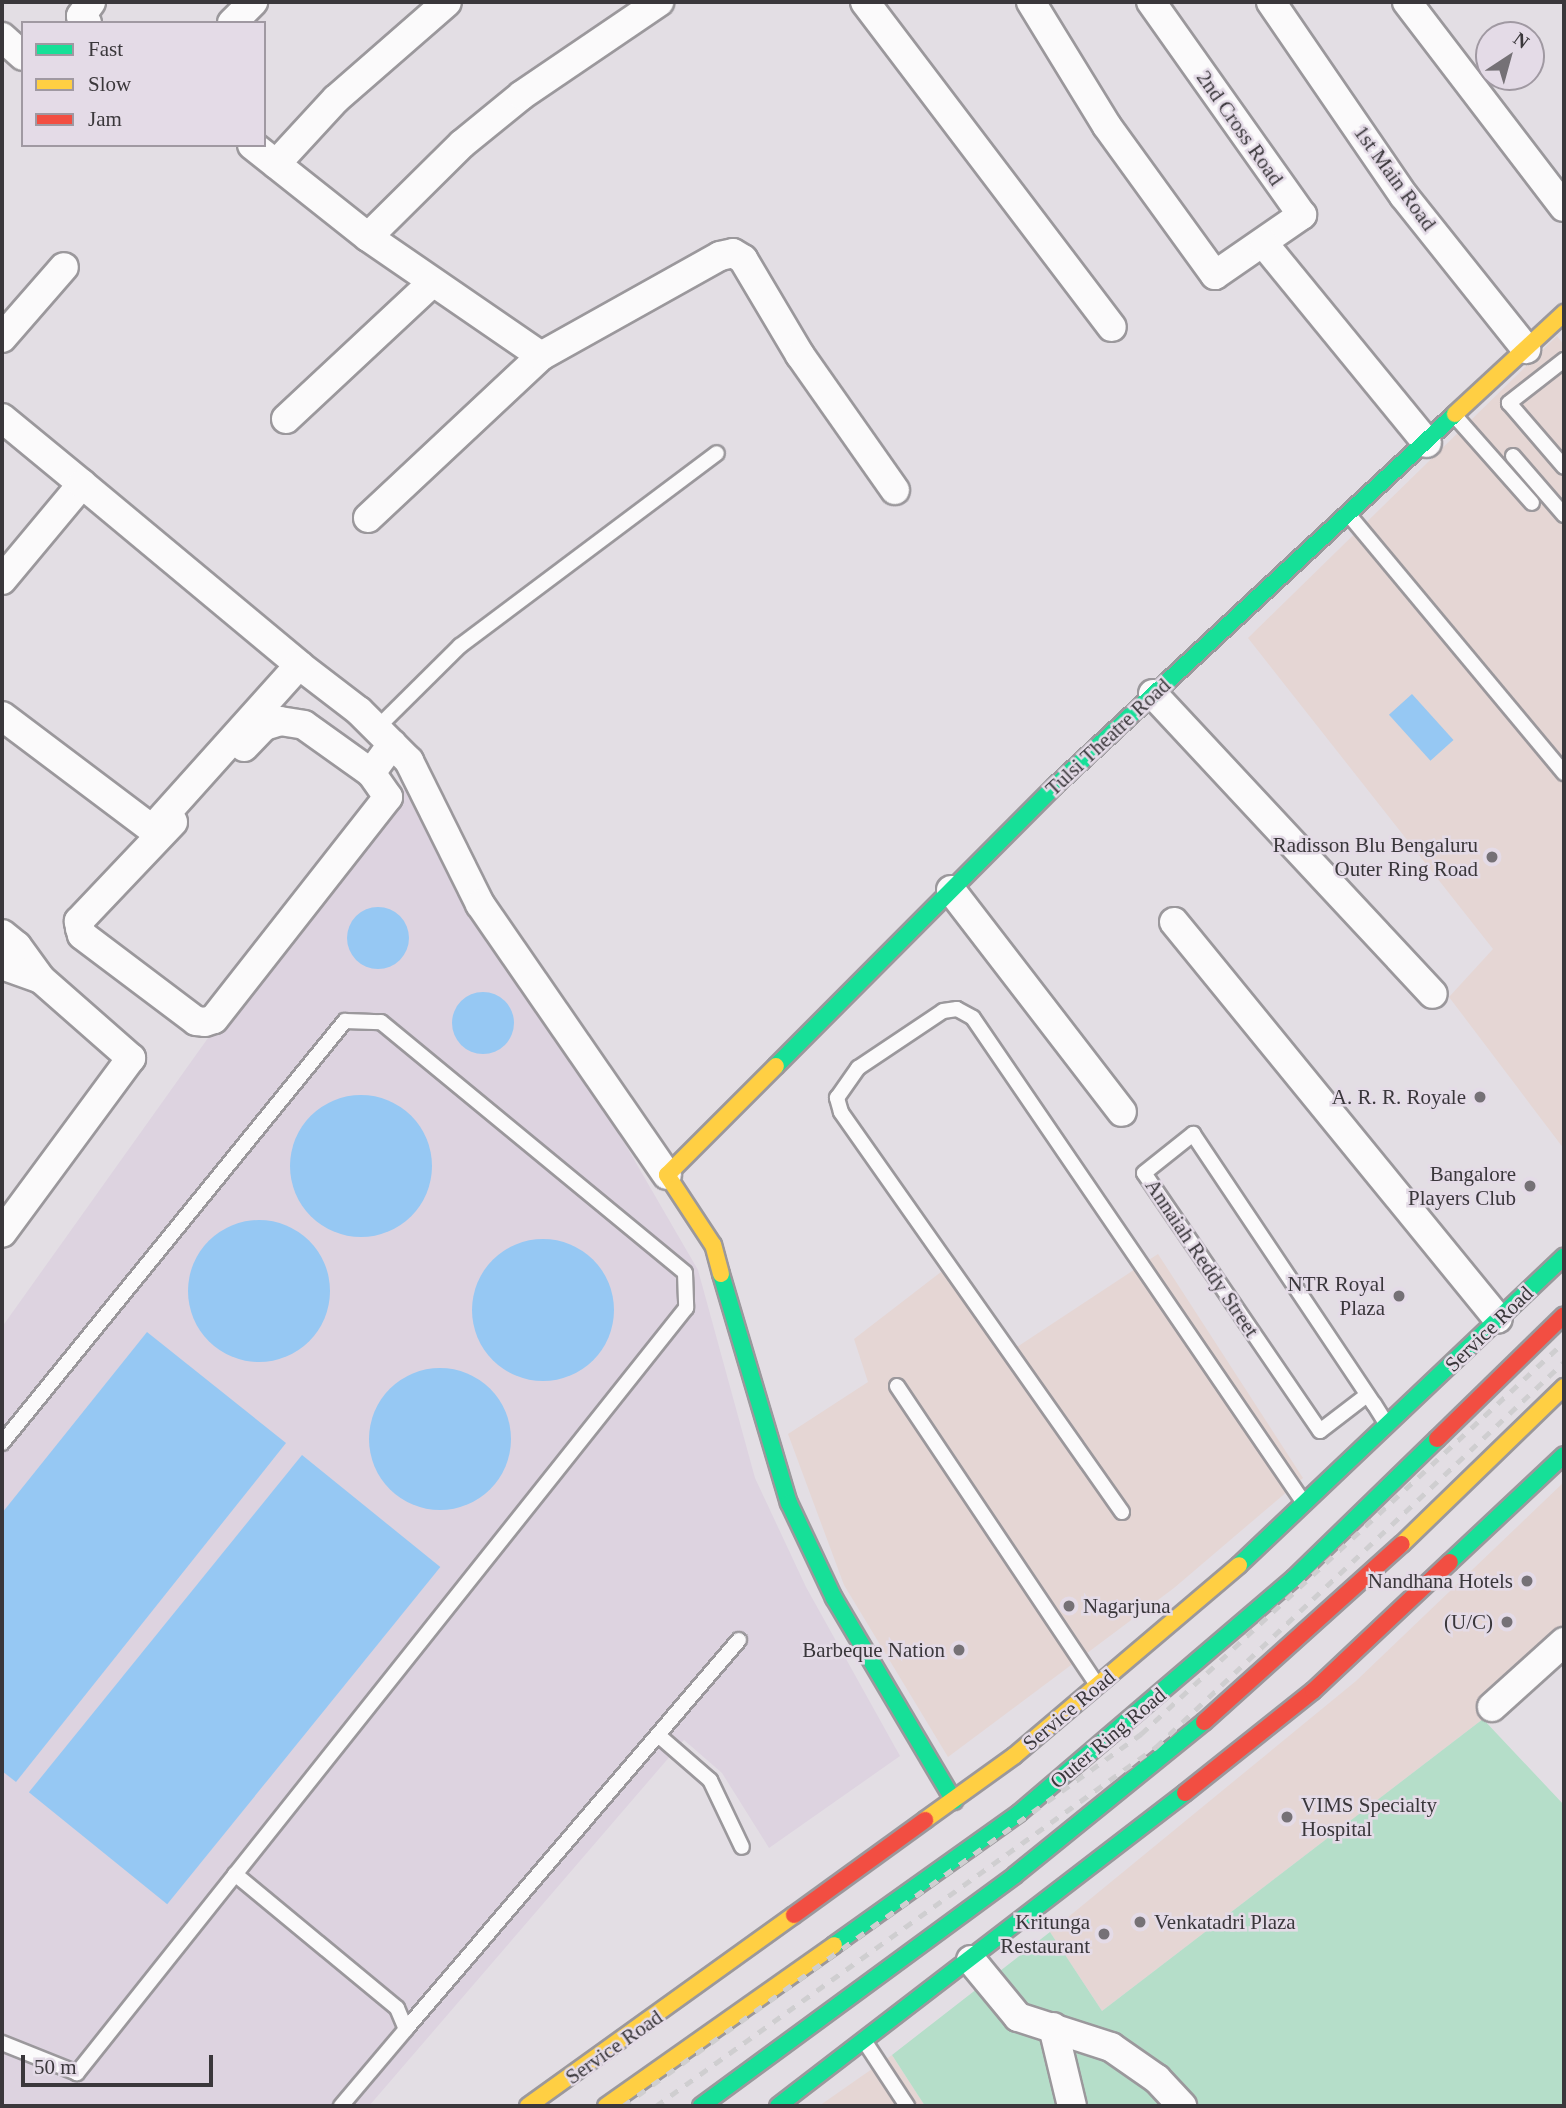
<!DOCTYPE html>
<style>
body{margin:0}
#map{position:relative;width:1566px;height:2108px;overflow:hidden;background:#e3dee4;font-family:Georgia,serif}
div>[style]{position:absolute}
.commercial>*{inset:0;background:#e5d6d4}
.built>*{inset:0;background:#ddd3e0}
.green>*{inset:0;background:#b5dec9}
.water>*{inset:0;background:#96c8f3;transform-origin:0 0}
.round{border-radius:50%}
.roads{filter:drop-shadow(2px 0 #9b989c) drop-shadow(-2px 0 #9b989c) drop-shadow(0 2px #9b989c) drop-shadow(0 -2px #9b989c)}
.lane>*{height:14px;margin:-7px;padding:0 7px;transform-origin:7px;border-radius:7px;background:#fbfafb}
.street>*{height:28px;margin:-14px;padding:0 14px;transform-origin:14px;border-radius:14px;background:#fbfafb}
.fast>*{height:16px;margin:-8px;padding:0 8px;transform-origin:8px;border-radius:8px;background:#16e098}
.slow>*{height:16px;margin:-8px;padding:0 8px;transform-origin:8px;border-radius:8px;background:#ffcf43}
.jam>*{height:16px;margin:-8px;padding:0 8px;transform-origin:8px;border-radius:8px;background:#f24e42}
.rail>*{height:5px;margin-top:-2.5px;transform-origin:0;background:repeating-linear-gradient(90deg,#cfced0 0 9px,transparent 0 18px)}
.dots>*{width:19px;height:19px;translate:-50% -50%;box-sizing:border-box;border:4px solid #e4dbe7;border-radius:50%}
span{translate:-50% -50%;white-space:nowrap;text-align:center;line-height:1.15;-webkit-text-stroke:5px #e4dbe7;paint-order:stroke}
.street-label{font-size:21px;color:#3a373b}
.poi-label{font-size:21px;color:#3a373b}
.right{translate:-100% -50%;text-align:right}
.left{translate:0 -50%;text-align:left}
.frame{position:absolute;inset:0;border:4px solid #3a373b;pointer-events:none}
.legend{position:absolute;left:21px;top:21px;width:245px;height:126px;box-sizing:border-box;background:#e4dbe7;border:2px solid #a099a2;margin:0;padding:9px 12px;list-style:none;font-size:21px;color:#3a373b}
.legend li{display:flex;align-items:center;gap:14px;height:35px}
.legend b{width:35px;border:2px solid #a099a2}
.north{position:absolute;left:1475px;top:21px;width:70px;height:70px;box-sizing:border-box;background:#e4dbe7;border:2px solid #a099a2;border-radius:50%;rotate:36deg;font-size:19px;font-weight:700;line-height:28px;text-align:center;color:#3a373b}
.north::after{content:'';display:block;margin:auto;width:24px;height:32px;background:#757176;clip-path:polygon(50% 0,100% 100%,50% 72%,0 100%)}
.scale{position:absolute;left:21px;top:2055px;width:192px;height:32px;box-sizing:border-box;border:4px solid #3a373b;border-top:0;padding-left:9px;font-size:21px;line-height:24px;white-space:nowrap;color:#3a373b;-webkit-text-stroke:5px #e4dbe7;paint-order:stroke}
</style>
<div id="map">
<div class="commercial">
<div style="clip-path:polygon(1557px 336px,1564px 345px,1564px 1149px,1449px 997px,1493px 949px,1248px 638px)"></div>
<div style="clip-path:polygon(1158px 1254px,1303px 1478px,1174px 1588px,948px 1757px,844px 1585px,788px 1434px,868px 1382px,854px 1339px,950px 1265px,1017px 1347px)"></div>
<div style="clip-path:polygon(1564px 1482px,1564px 1643px,1483px 1719px,1102px 2011px,1050px 1932px,1356px 1681px)"></div>
<div style="clip-path:polygon(892px 2055px,925px 2106px,819px 2106px)"></div>
</div>
<div class="built">
<div style="clip-path:polygon(413px 778px,698px 1270px,755px 1478px,806px 1587px,900px 1756px,769px 1848px,722px 1773px,684px 1740px,369px 2106px,2px 2105px,2px 1327px,213px 1031px)"></div>
</div>
<div class="green">
<div style="clip-path:polygon(1483px 1719px,1564px 1805px,1564px 2106px,925px 2106px,892px 2055px,1050px 1932px,1102px 2011px)"></div>
</div>
<div class="water">
<div style="left:1412px;top:694px;width:62px;height:31px;rotate:48deg"></div>
<div class="round" style="left:347px;top:907px;width:62px;height:62px"></div>
<div class="round" style="left:452px;top:992px;width:62px;height:62px"></div>
<div class="round" style="left:290px;top:1095px;width:142px;height:142px"></div>
<div class="round" style="left:188px;top:1220px;width:142px;height:142px"></div>
<div class="round" style="left:472px;top:1239px;width:142px;height:142px"></div>
<div style="clip-path:polygon(147px 1332px,286px 1443px,16px 1782px,2px 1771px,2px 1513px)"></div>
<div class="round" style="left:369px;top:1368px;width:142px;height:142px"></div>
<div style="left:302px;top:1455px;width:178px;height:434px;rotate:39deg"></div>
</div>
<div class="roads">
<div class="lane">
<div style="left:1564px;top:360px;width:70px;rotate:142deg"></div>
<div style="left:1509px;top:403px;width:84px;rotate:49.3deg"></div>
<div style="left:1455px;top:416px;width:116px;rotate:48.5deg"></div>
<div style="left:1513px;top:456px;width:78px;rotate:49.2deg"></div>
<div style="left:1349px;top:515px;width:336px;rotate:50.2deg"></div>
<div style="left:377px;top:728px;width:117px;rotate:-44.7deg"></div>
<div style="left:460px;top:646px;width:321px;rotate:-36.9deg"></div>
<div style="left:897px;top:1386px;width:360px;rotate:56.2deg"></div>
<div style="left:1367px;top:1395px;width:59px;rotate:142.5deg"></div>
<div style="left:1320px;top:1431px;width:312px;rotate:-124.3deg"></div>
<div style="left:1144px;top:1173px;width:63px;rotate:-38.5deg"></div>
<div style="left:1193px;top:1134px;width:325px;rotate:56.2deg"></div>
<div style="left:1374px;top:1404px;width:25px;rotate:58deg"></div>
<div style="left:2px;top:1443px;width:544px;rotate:-50.9deg"></div>
<div style="left:345px;top:1021px;width:36px;rotate:2deg"></div>
<div style="left:381px;top:1022px;width:394px;rotate:39.5deg"></div>
<div style="left:685px;top:1273px;width:35px;rotate:88deg"></div>
<div style="left:686px;top:1308px;width:978px;rotate:128.52deg"></div>
<div style="left:77px;top:2073px;width:81px;rotate:-158.2deg"></div>
<div style="left:1122px;top:1512px;width:489px;rotate:-125.1deg"></div>
<div style="left:841px;top:1112px;width:15px;rotate:-106deg"></div>
<div style="left:837px;top:1098px;width:37px;rotate:-55deg"></div>
<div style="left:858px;top:1068px;width:102px;rotate:-33.8deg"></div>
<div style="left:943px;top:1011px;width:14px;rotate:-8deg"></div>
<div style="left:957px;top:1009px;width:18px;rotate:29deg"></div>
<div style="left:973px;top:1018px;width:587px;rotate:55.69deg"></div>
<div style="left:658px;top:1735px;width:69px;rotate:40.9deg"></div>
<div style="left:710px;top:1780px;width:74px;rotate:64.5deg"></div>
<div style="left:235px;top:1874px;width:210px;rotate:39.6deg"></div>
<div style="left:397px;top:2008px;width:23px;rotate:67deg"></div>
<div style="left:406px;top:2029px;width:101px;rotate:130.2deg"></div>
<div style="left:406px;top:2029px;width:512px;rotate:-49.44deg"></div>
<div style="left:865px;top:2042px;width:77px;rotate:56.7deg"></div>
</div>
<div class="street">
<div style="left:865px;top:2px;width:408px;rotate:52.8deg"></div>
<div style="left:1031px;top:2px;width:145px;rotate:58.5deg"></div>
<div style="left:1107px;top:126px;width:184px;rotate:54.1deg"></div>
<div style="left:1215px;top:275px;width:106px;rotate:-34.6deg"></div>
<div style="left:1302px;top:215px;width:261px;rotate:-125.3deg"></div>
<div style="left:1271px;top:2px;width:235px;rotate:55.6deg"></div>
<div style="left:1404px;top:196px;width:196px;rotate:51.4deg"></div>
<div style="left:1407px;top:2px;width:258px;rotate:52.6deg"></div>
<div style="left:87px;top:23px;width:9px;rotate:-131deg"></div>
<div style="left:81px;top:16px;width:17px;rotate:-54deg"></div>
<div style="left:232px;top:23px;width:30px;rotate:-45deg"></div>
<div style="left:2px;top:37px;width:28px;rotate:42deg"></div>
<div style="left:252px;top:145px;width:148px;rotate:38.4deg"></div>
<div style="left:368px;top:237px;width:210px;rotate:34.5deg"></div>
<div style="left:276px;top:164px;width:88px;rotate:-47.3deg"></div>
<div style="left:336px;top:99px;width:147px;rotate:-41.1deg"></div>
<div style="left:368px;top:237px;width:132px;rotate:-44.7deg"></div>
<div style="left:462px;top:144px;width:77px;rotate:-39.2deg"></div>
<div style="left:522px;top:95px;width:166px;rotate:-34.2deg"></div>
<div style="left:1264px;top:244px;width:257px;rotate:50.7deg"></div>
<div style="left:2px;top:338px;width:94px;rotate:-48.9deg"></div>
<div style="left:2px;top:418px;width:104px;rotate:39.5deg"></div>
<div style="left:82px;top:484px;width:125px;rotate:129.8deg"></div>
<div style="left:286px;top:419px;width:200px;rotate:-43deg"></div>
<div style="left:82px;top:484px;width:283px;rotate:39.8deg"></div>
<div style="left:368px;top:518px;width:237px;rotate:-43.1deg"></div>
<div style="left:541px;top:356px;width:205px;rotate:-29.2deg"></div>
<div style="left:720px;top:256px;width:13px;rotate:-13deg"></div>
<div style="left:733px;top:253px;width:12px;rotate:31deg"></div>
<div style="left:743px;top:259px;width:112px;rotate:59.3deg"></div>
<div style="left:800px;top:355px;width:165px;rotate:54.9deg"></div>
<div style="left:1153px;top:694px;width:410px;rotate:47deg"></div>
<div style="left:2px;top:716px;width:188px;rotate:37deg"></div>
<div style="left:152px;top:829px;width:220px;rotate:-48.1deg"></div>
<div style="left:299px;top:665px;width:76px;rotate:37.5deg"></div>
<div style="left:359px;top:711px;width:71px;rotate:45deg"></div>
<div style="left:409px;top:761px;width:160px;rotate:63.6deg"></div>
<div style="left:480px;top:904px;width:329px;rotate:55.4deg"></div>
<div style="left:244px;top:747px;width:29px;rotate:-46deg"></div>
<div style="left:264px;top:726px;width:17px;rotate:-17deg"></div>
<div style="left:280px;top:721px;width:24px;rotate:9deg"></div>
<div style="left:304px;top:725px;width:82px;rotate:35.6deg"></div>
<div style="left:173px;top:822px;width:137px;rotate:133.5deg"></div>
<div style="left:79px;top:921px;width:7px;rotate:82deg"></div>
<div style="left:80px;top:928px;width:7px;rotate:74deg"></div>
<div style="left:82px;top:935px;width:143px;rotate:37deg"></div>
<div style="left:196px;top:1021px;width:9px;rotate:6deg"></div>
<div style="left:205px;top:1022px;width:9px;rotate:-18deg"></div>
<div style="left:214px;top:1019px;width:282px;rotate:-51.9deg"></div>
<div style="left:388px;top:797px;width:29px;rotate:-125deg"></div>
<div style="left:371px;top:773px;width:36px;rotate:-54deg"></div>
<div style="left:951px;top:890px;width:280px;rotate:52.4deg"></div>
<div style="left:1174px;top:922px;width:512px;rotate:50.78deg"></div>
<div style="left:2px;top:934px;width:19px;rotate:39deg"></div>
<div style="left:17px;top:946px;width:41px;rotate:54deg"></div>
<div style="left:41px;top:979px;width:120px;rotate:41.3deg"></div>
<div style="left:131px;top:1058px;width:217px;rotate:126.4deg"></div>
<div style="left:2px;top:965px;width:41px;rotate:19.7deg"></div>
<div style="left:1492px;top:1707px;width:97px;rotate:-42.1deg"></div>
<div style="left:971px;top:1960px;width:74px;rotate:50.5deg"></div>
<div style="left:1018px;top:2017px;width:98px;rotate:17.9deg"></div>
<div style="left:1111px;top:2047px;width:56px;rotate:34.8deg"></div>
<div style="left:1157px;top:2079px;width:37px;rotate:47deg"></div>
<div style="left:1053px;top:2027px;width:81px;rotate:76.5deg"></div>
</div>
<div class="fast">
<div style="left:776px;top:1066px;width:395px;rotate:-45.1deg"></div>
<div style="left:1055px;top:786px;width:546px;rotate:-42.92deg"></div>
<div style="left:721px;top:1274px;width:239px;rotate:73.5deg"></div>
<div style="left:789px;top:1503px;width:105px;rotate:64.7deg"></div>
<div style="left:834px;top:1598px;width:236px;rotate:59.4deg"></div>
<div style="left:1450px;top:1562px;width:156px;rotate:-43.2deg"></div>
<div style="left:1239px;top:1565px;width:448px;rotate:-43.5deg"></div>
<div style="left:834px;top:1945px;width:227px;rotate:-35.5deg"></div>
<div style="left:1019px;top:1813px;width:362px;rotate:-40.5deg"></div>
<div style="left:1294px;top:1578px;width:199px;rotate:-44.2deg"></div>
<div style="left:701px;top:2106px;width:390px;rotate:-36.3deg"></div>
<div style="left:1015px;top:1875px;width:243px;rotate:-39deg"></div>
<div style="left:778px;top:2106px;width:513px;rotate:-37.56deg"></div>
</div>
<div class="slow">
<div style="left:1455px;top:414px;width:149px;rotate:-42.8deg"></div>
<div style="left:721px;top:1274px;width:30px;rotate:-105deg"></div>
<div style="left:713px;top:1245px;width:84px;rotate:-123.3deg"></div>
<div style="left:667px;top:1175px;width:154px;rotate:-45deg"></div>
<div style="left:1402px;top:1544px;width:226px;rotate:-44.1deg"></div>
<div style="left:925px;top:1820px;width:110px;rotate:-35.7deg"></div>
<div style="left:1014px;top:1756px;width:295px;rotate:-40.3deg"></div>
<div style="left:528px;top:2106px;width:327px;rotate:-35.7deg"></div>
<div style="left:606px;top:2106px;width:279px;rotate:-35.2deg"></div>
</div>
<div class="jam">
<div style="left:1437px;top:1439px;width:177px;rotate:-44.3deg"></div>
<div style="left:1204px;top:1722px;width:266px;rotate:-42deg"></div>
<div style="left:1185px;top:1793px;width:164px;rotate:-38.6deg"></div>
<div style="left:1313px;top:1691px;width:188px;rotate:-43.3deg"></div>
<div style="left:794px;top:1915px;width:162px;rotate:-35.9deg"></div>
</div>
</div>
<div class="rail">
<div style="left:623px;top:2106px;width:638px;rotate:-35.68deg"></div>
<div style="left:1141px;top:1734px;width:577px;rotate:-42.82deg"></div>
<div style="left:656px;top:2106px;width:616px;rotate:-35.68deg"></div>
<div style="left:1156px;top:1747px;width:561px;rotate:-43.34deg"></div>
</div>
<div class="dots">
<div style="left:1492px;top:857px;background:#757176"></div>
<div style="left:1480px;top:1097px;background:#757176"></div>
<div style="left:1530px;top:1186px;background:#757176"></div>
<div style="left:1399px;top:1296px;background:#757176"></div>
<div style="left:1527px;top:1581px;background:#757176"></div>
<div style="left:1069px;top:1606px;background:#757176"></div>
<div style="left:1507px;top:1622px;background:#757176"></div>
<div style="left:959px;top:1650px;background:#757176"></div>
<div style="left:1287px;top:1817px;background:#757176"></div>
<div style="left:1140px;top:1922px;background:#757176"></div>
<div style="left:1104px;top:1934px;background:#757176"></div>
</div>
<div class="street-label">
<span style="left:1240px;top:128px;rotate:55deg">2nd Cross Road</span>
<span style="left:1395px;top:178px;rotate:54deg">1st Main Road</span>
<span style="left:1108px;top:737px;rotate:-43deg">Tulsi Theatre Road</span>
<span style="left:1202px;top:1258px;rotate:56deg">Annaiah Reddy Street</span>
<span style="left:1489px;top:1329px;rotate:-44deg">Service Road</span>
<span style="left:1069px;top:1710px;rotate:-40deg">Service Road</span>
<span style="left:1108px;top:1738px;rotate:-40deg">Outer Ring Road</span>
<span style="left:614px;top:2047px;rotate:-35deg">Service Road</span>
</div>
<div class="poi-label">
<span class="right" style="left:1478px;top:857px">Radisson Blu Bengaluru<br>Outer Ring Road</span>
<span class="right" style="left:1466px;top:1097px">A. R. R. Royale</span>
<span class="right" style="left:1516px;top:1186px">Bangalore<br>Players Club</span>
<span class="right" style="left:1385px;top:1296px">NTR Royal<br>Plaza</span>
<span class="right" style="left:1513px;top:1581px">Nandhana Hotels</span>
<span class="left" style="left:1083px;top:1606px">Nagarjuna</span>
<span class="right" style="left:1493px;top:1622px">(U/C)</span>
<span class="right" style="left:945px;top:1650px">Barbeque Nation</span>
<span class="left" style="left:1301px;top:1817px">VIMS Specialty<br>Hospital</span>
<span class="right" style="left:1090px;top:1934px">Kritunga<br>Restaurant</span>
<span class="left" style="left:1154px;top:1922px">Venkatadri Plaza</span>
</div>
<div class="frame"></div>
<ul class="legend">
<li><b style="height:9px;background:#16e098"></b>Fast</li>
<li><b style="height:9px;background:#ffcf43"></b>Slow</li>
<li><b style="height:9px;background:#f24e42"></b>Jam</li>
</ul>
<div class="north">N</div>
<div class="scale">50 m</div>
</div>
